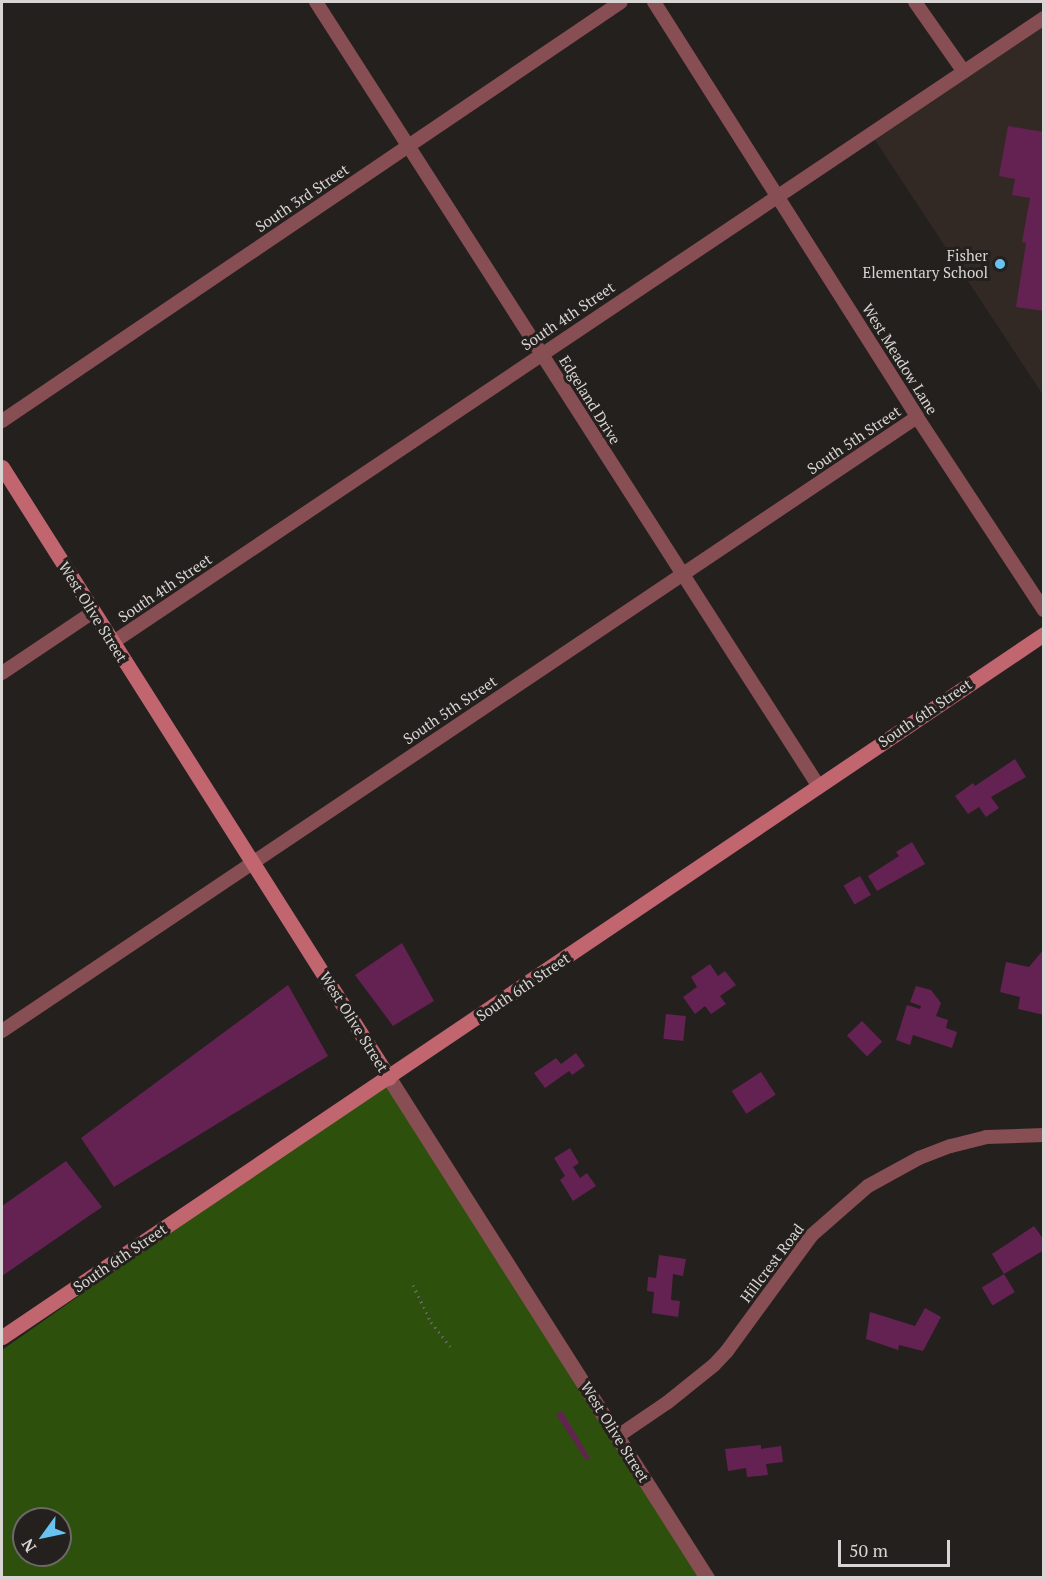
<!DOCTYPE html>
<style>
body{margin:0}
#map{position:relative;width:1045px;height:1579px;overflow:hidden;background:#24201e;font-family:"PT Serif",serif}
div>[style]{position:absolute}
.built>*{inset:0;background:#322924}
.green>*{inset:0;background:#2d510c}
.building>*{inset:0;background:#632252;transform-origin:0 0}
.path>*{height:3px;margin-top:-1.5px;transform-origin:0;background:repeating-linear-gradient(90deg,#696564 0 1.5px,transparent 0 6px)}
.minor>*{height:14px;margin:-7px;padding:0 7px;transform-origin:7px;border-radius:7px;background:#874e53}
.tertiary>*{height:15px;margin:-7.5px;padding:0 7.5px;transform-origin:7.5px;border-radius:7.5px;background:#874e53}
.secondary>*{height:15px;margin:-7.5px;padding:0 7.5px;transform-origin:7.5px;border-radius:7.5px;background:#c1666f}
.dots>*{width:16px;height:16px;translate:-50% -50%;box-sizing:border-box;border:3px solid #24201e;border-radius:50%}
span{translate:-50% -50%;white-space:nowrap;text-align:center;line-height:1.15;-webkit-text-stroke:6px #24201e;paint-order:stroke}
.street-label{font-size:15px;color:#d8d5d4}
.poi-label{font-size:15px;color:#d8d5d4}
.right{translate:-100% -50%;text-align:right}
.frame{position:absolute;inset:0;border:3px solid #d8d5d4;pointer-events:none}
.north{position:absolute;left:12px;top:1507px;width:60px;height:60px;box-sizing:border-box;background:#24201e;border:2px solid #6c6867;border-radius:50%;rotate:237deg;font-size:16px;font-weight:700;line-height:24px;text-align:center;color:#d8d5d4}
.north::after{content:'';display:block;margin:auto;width:21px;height:27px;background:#69c3f1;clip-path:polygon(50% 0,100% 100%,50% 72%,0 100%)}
.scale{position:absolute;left:838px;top:1540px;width:112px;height:27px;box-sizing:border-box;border:3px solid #d8d5d4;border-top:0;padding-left:8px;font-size:18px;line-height:21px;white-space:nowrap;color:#d8d5d4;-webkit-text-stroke:4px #24201e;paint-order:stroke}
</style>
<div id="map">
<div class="built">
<div style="clip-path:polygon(1043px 18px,1043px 395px,871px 134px)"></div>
</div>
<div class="green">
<div style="clip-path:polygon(evenodd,389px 1078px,707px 1577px,2px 1577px,2px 1350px,389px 1078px,24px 1519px,60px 1519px,60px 1555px,24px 1555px,24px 1519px)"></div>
</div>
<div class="building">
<div style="clip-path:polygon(1008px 126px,1044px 132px,1044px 311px,1016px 307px,1026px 243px,1022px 242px,1030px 198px,1012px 195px,1015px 179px,999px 176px)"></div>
<div style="clip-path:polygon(1015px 759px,1026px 777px,991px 797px,999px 808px,986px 817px,979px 807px,968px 814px,955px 796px,973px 783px,975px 786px)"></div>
<div style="clip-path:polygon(912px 842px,925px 864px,877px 891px,868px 876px,899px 856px,896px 852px)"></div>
<div style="left:860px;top:876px;width:22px;height:19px;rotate:60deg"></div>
<div style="clip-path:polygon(402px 943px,434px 1001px,393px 1026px,355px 975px)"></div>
<div style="clip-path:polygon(1044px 949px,1044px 1015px,1018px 1009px,1020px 997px,1000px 992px,1006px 962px,1029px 967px)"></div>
<div style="clip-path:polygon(710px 964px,718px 976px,725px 971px,736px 985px,720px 996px,726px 1004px,711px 1014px,705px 1006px,695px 1014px,683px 997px,697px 987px,691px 977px)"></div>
<div style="clip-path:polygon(288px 985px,328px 1056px,114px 1187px,81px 1138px)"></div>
<div style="clip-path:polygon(916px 986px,931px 990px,941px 1003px,936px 1016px,948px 1020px,946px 1028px,957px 1032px,952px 1048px,913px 1035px,910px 1045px,896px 1040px,907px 1005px,920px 1009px,921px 1006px,910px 1002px)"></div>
<div style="left:666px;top:1014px;width:20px;height:25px;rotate:6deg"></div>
<div style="left:862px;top:1021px;width:29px;height:21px;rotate:46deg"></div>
<div style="clip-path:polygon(576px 1053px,585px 1066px,572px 1075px,569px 1071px,545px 1088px,534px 1073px,556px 1058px,561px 1064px)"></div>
<div style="left:761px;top:1072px;width:27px;height:35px;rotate:57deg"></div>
<div style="clip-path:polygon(570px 1148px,579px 1163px,573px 1167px,580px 1178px,587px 1173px,596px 1186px,573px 1201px,560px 1180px,565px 1176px,554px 1158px)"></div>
<div style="clip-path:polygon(66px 1161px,102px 1207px,2px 1276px,2px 1206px)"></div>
<div style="clip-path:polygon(1034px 1226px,1044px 1240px,1044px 1250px,1004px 1274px,992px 1254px)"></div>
<div style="clip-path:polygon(659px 1255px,686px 1259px,683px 1276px,673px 1274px,671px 1300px,680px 1301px,678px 1317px,652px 1313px,654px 1292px,647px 1291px,648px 1277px,656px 1278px)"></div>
<div style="left:1004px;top:1274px;width:21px;height:26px;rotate:59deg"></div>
<div style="clip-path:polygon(925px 1308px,941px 1317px,923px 1351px,899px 1345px,898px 1350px,866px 1339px,870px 1312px,915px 1326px)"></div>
<div style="clip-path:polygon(562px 1411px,590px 1458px,586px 1460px,556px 1414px)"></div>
<div style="clip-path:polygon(761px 1445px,761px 1449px,781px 1446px,783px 1462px,766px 1464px,768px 1475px,747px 1477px,746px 1468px,728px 1471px,725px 1449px)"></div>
</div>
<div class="path">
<div style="left:413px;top:1285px;width:41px;rotate:64.1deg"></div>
<div style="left:431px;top:1322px;width:31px;rotate:52deg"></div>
</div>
<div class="minor">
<div style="left:316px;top:2px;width:930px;rotate:57.34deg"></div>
<div style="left:654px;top:2px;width:491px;rotate:57.6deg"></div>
<div style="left:917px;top:417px;width:231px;rotate:56.7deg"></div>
<div style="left:915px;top:2px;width:85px;rotate:55deg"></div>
<div style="left:2px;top:421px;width:747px;rotate:-34.09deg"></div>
<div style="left:112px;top:643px;width:1122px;rotate:-33.85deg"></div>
<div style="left:2px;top:673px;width:110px;rotate:-33.8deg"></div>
<div style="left:2px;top:1031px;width:1102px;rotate:-33.86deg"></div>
<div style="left:618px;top:1436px;width:60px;rotate:-34.2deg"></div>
<div style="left:668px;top:1402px;width:59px;rotate:-38.8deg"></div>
<div style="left:714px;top:1365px;width:19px;rotate:-47deg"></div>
<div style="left:727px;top:1351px;width:144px;rotate:-53.8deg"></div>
<div style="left:812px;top:1235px;width:74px;rotate:-41.2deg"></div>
<div style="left:868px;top:1186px;width:58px;rotate:-28.8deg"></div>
<div style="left:919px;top:1158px;width:34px;rotate:-21deg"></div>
<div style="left:951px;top:1146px;width:36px;rotate:-14deg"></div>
<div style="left:986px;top:1137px;width:58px;rotate:-2deg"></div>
</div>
<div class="tertiary">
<div style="left:389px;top:1078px;width:593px;rotate:57.54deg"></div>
</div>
<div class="secondary">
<div style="left:2px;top:467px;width:723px;rotate:57.65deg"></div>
<div style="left:2px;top:1337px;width:1257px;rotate:-34.01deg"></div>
</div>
<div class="dots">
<div style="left:1000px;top:264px;background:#69c3f1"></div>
</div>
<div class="street-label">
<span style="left:302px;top:198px;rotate:-34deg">South 3rd Street</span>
<span style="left:568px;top:316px;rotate:-34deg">South 4th Street</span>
<span style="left:900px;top:359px;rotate:58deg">West Meadow Lane</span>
<span style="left:590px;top:400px;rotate:58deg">Edgeland Drive</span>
<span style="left:854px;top:440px;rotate:-34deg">South 5th Street</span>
<span style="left:165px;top:588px;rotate:-34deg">South 4th Street</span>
<span style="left:93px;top:612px;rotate:58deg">West Olive Street</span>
<span style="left:450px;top:710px;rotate:-34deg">South 5th Street</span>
<span style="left:925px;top:713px;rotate:-34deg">South 6th Street</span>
<span style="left:523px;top:987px;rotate:-34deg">South 6th Street</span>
<span style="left:354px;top:1022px;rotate:58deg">West Olive Street</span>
<span style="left:120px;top:1258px;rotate:-34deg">South 6th Street</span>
<span style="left:772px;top:1263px;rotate:-53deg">Hillcrest Road</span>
<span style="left:615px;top:1432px;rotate:58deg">West Olive Street</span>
</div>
<div class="poi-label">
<span class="right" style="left:988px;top:264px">Fisher<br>Elementary School</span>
</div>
<div class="frame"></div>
<div class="north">N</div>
<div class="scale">50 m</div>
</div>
